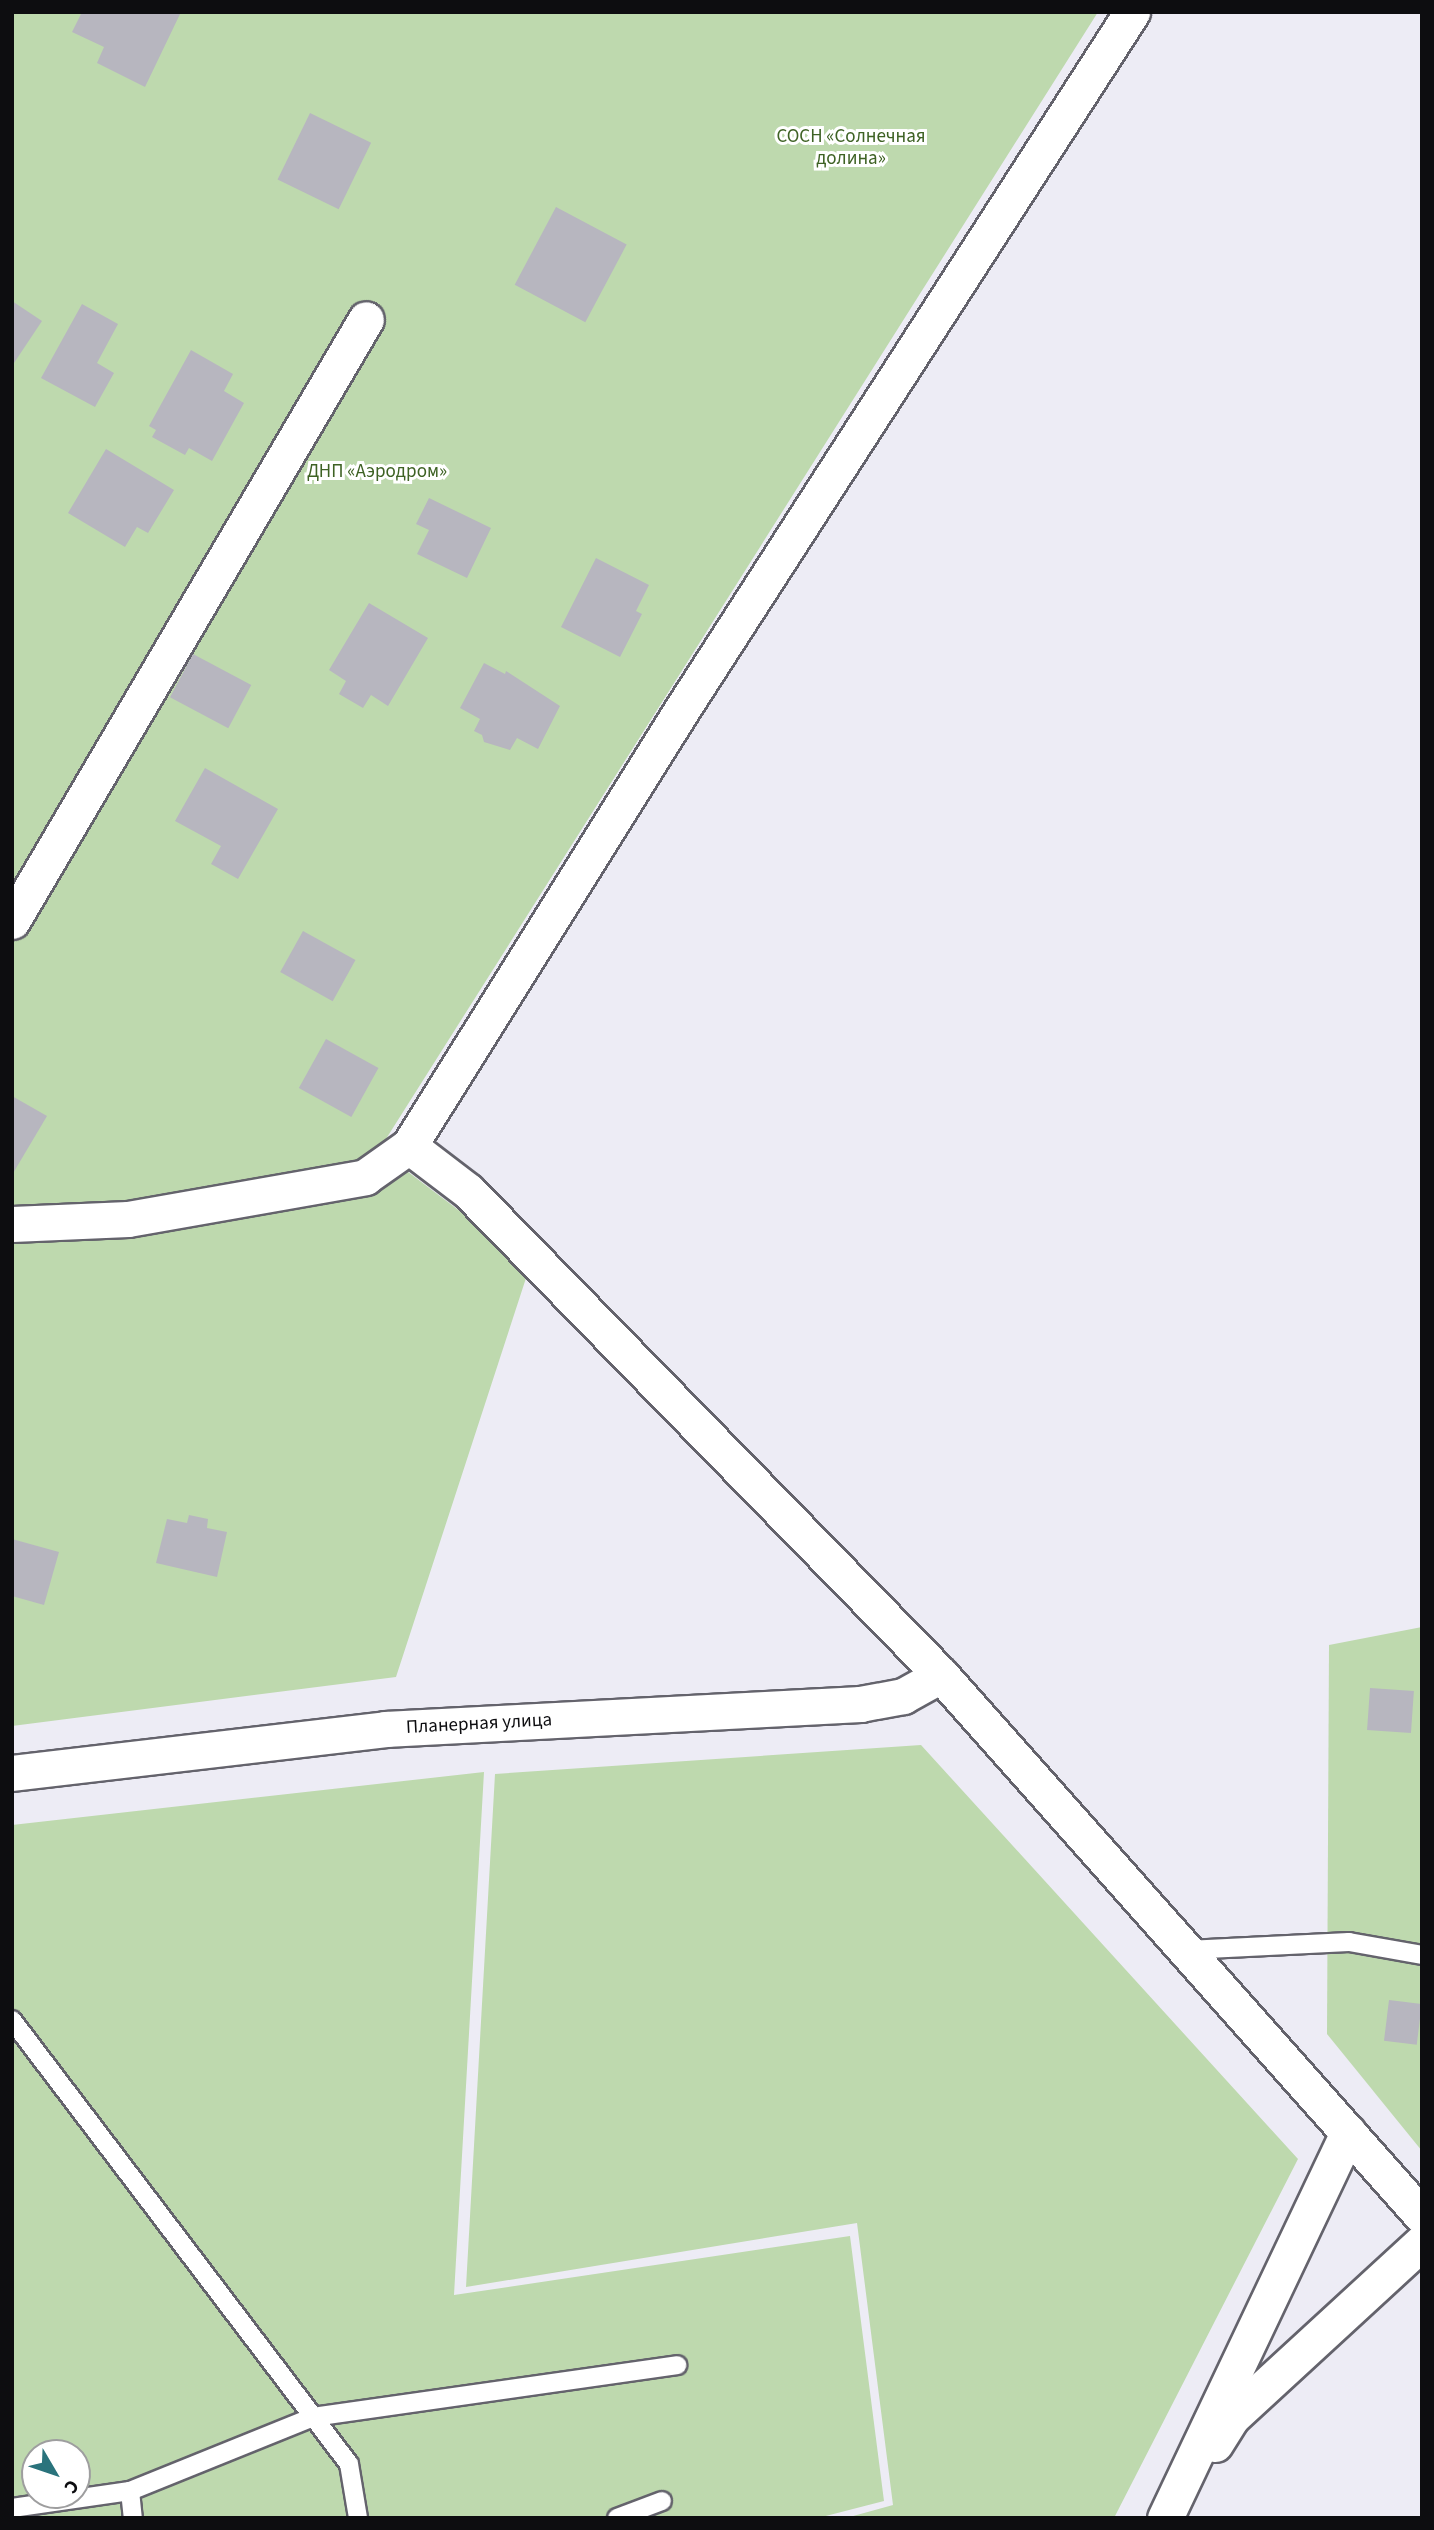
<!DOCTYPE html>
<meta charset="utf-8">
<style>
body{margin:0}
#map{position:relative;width:1434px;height:2530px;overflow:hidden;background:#edecf5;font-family:"Source Sans 3",sans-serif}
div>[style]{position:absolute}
.green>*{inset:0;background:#bed9ae}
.building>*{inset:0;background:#b7b6bf;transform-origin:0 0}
.roads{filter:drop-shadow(2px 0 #64636c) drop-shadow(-2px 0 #64636c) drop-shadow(0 2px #64636c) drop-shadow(0 -2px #64636c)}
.service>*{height:18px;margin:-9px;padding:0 9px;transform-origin:9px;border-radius:9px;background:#fff}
.minor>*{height:35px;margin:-17.5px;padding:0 17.5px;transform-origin:17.5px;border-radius:17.5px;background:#fff}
span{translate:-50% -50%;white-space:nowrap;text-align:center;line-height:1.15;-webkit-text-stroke:6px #fff;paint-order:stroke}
.park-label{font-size:19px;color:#3e6224}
.street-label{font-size:19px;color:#0d0d10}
.frame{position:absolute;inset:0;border:14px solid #0d0d10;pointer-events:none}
.north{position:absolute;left:21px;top:2439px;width:70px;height:70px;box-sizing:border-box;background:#fff;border:2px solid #9e9e9f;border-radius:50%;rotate:129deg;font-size:19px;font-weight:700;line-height:28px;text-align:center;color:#0d0d10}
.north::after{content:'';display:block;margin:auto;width:24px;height:32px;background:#2a737c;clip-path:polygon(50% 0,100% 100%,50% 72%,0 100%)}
</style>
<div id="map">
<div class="green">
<div style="clip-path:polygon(12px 12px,1098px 12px,379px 1150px,461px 1212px,528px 1272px,396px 1677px,12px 1726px)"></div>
<div style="clip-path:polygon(1422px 1627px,1422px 2151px,1327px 2034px,1329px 1645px)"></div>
<div style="clip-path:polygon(921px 1745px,1298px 2159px,1114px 2518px,846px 2518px,893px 2505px,857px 2223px,466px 2287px,495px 1774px)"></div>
<div style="clip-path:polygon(evenodd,484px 1772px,454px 2295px,850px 2236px,884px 2501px,818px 2518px,12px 2518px,12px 1825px,484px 1772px,35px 2453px,77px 2453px,77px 2495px,35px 2495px,35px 2453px)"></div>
</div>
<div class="building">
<div style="clip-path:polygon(82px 12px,181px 12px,145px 87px,97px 63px,104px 47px,72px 32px)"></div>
<div style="left:310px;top:113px;width:68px;height:74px;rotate:26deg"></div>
<div style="left:556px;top:207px;width:80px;height:88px;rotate:28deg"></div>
<div style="clip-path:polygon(12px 301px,42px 321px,12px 366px)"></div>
<div style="clip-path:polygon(82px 304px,118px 324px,97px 363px,114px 373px,95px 407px,41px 378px)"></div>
<div style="clip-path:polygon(191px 350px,233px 374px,224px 391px,244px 403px,212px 461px,189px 448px,185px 455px,152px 437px,156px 430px,149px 426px)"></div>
<div style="clip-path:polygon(106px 449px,174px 490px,148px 533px,137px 527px,125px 547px,68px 513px)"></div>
<div style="clip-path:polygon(429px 498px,491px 528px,467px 578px,417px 554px,429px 530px,416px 524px)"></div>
<div style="clip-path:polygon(596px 558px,649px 585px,636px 611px,642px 614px,620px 657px,561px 627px)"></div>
<div style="clip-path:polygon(369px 603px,428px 638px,388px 706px,371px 695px,363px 708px,339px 694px,346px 681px,329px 670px)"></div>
<div style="left:193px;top:654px;width:66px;height:49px;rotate:28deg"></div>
<div style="clip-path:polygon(484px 663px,505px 674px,506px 671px,560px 706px,538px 749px,517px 738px,510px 750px,484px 742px,482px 735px,474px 731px,480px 719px,460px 708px)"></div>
<div style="clip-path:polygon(205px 768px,278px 809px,238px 879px,211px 864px,221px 846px,175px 821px)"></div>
<div style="left:303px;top:931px;width:60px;height:47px;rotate:29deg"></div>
<div style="left:326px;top:1039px;width:60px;height:56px;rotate:29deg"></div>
<div style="clip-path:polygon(12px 1096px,47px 1116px,12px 1175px)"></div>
<div style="clip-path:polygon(189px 1515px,208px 1519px,207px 1528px,227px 1532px,217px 1577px,156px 1563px,167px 1519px,187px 1523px)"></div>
<div style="clip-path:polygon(12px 1539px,59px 1552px,44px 1605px,12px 1596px)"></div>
<div style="left:1370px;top:1688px;width:44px;height:42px;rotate:4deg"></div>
<div style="left:1389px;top:2000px;width:33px;height:41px;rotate:7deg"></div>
</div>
<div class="roads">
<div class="service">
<div style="left:1187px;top:1950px;width:162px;rotate:-2.8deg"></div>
<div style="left:1349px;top:1942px;width:74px;rotate:10.1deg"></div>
<div style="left:12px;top:2020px;width:557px;rotate:52.8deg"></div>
<div style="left:349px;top:2464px;width:55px;rotate:80.5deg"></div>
<div style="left:130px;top:2491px;width:27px;rotate:84deg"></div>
<div style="left:12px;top:2508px;width:119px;rotate:-8.2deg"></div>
<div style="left:130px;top:2491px;width:197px;rotate:-22deg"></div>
<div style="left:313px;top:2417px;width:368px;rotate:-8.1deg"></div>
<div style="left:617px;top:2518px;width:48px;rotate:-20.7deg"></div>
</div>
<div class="minor">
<div style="left:12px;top:921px;width:698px;rotate:-59.54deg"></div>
<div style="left:409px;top:1146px;width:513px;rotate:-57.98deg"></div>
<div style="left:681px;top:711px;width:832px;rotate:-57.17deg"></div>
<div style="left:12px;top:1224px;width:116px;rotate:-2.5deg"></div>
<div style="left:128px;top:1219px;width:241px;rotate:-10deg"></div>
<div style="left:365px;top:1177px;width:54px;rotate:-35.2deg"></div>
<div style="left:409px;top:1146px;width:74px;rotate:37.3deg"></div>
<div style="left:468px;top:1191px;width:677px;rotate:45.66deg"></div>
<div style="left:941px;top:1675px;width:724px;rotate:48.36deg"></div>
<div style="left:12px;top:1773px;width:376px;rotate:-6.7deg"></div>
<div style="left:385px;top:1729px;width:476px;rotate:-3deg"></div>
<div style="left:860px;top:1704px;width:44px;rotate:-10.5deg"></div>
<div style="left:903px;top:1696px;width:43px;rotate:-28.9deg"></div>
<div style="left:1215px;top:2444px;width:32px;rotate:-58deg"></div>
<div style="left:1232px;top:2417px;width:258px;rotate:-42.6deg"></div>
<div style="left:1165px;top:2518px;width:427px;rotate:-64.6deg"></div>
</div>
</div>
<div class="park-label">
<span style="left:851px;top:148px">СОСН «Солнечная<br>долина»</span>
<span style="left:377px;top:472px">ДНП «Аэродром»</span>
</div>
<div class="street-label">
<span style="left:479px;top:1724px;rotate:-3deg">Планерная улица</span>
</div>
<div class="frame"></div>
<div class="north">С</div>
</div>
